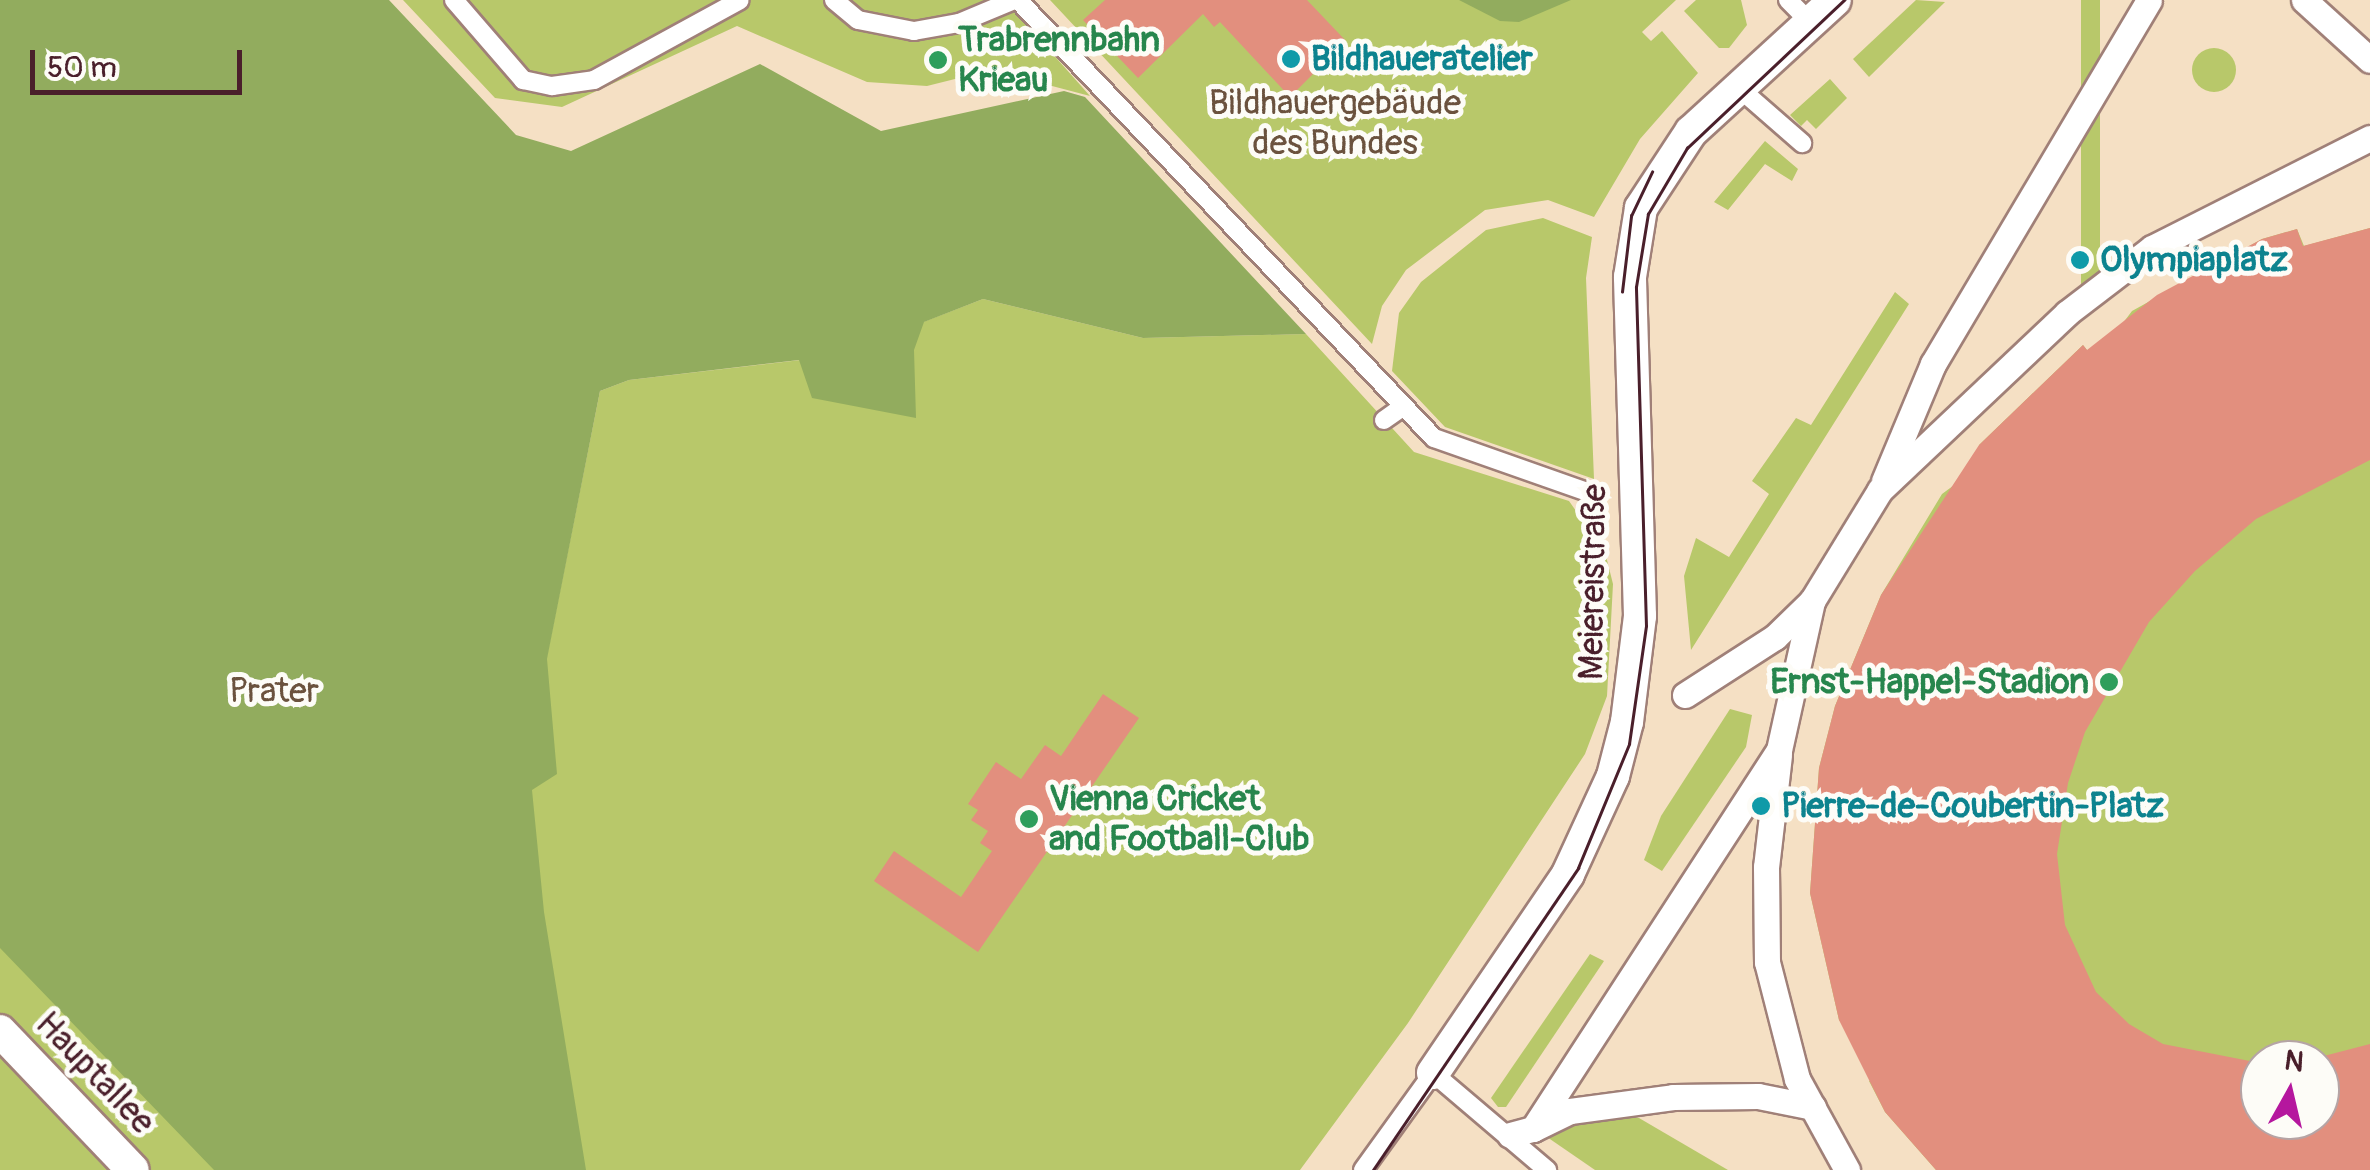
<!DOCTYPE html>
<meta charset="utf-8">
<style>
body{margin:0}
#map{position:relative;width:2370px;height:1170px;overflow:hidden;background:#f5e0c4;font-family:Pangolin,sans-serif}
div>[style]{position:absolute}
.green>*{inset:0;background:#b8c86a;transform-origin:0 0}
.round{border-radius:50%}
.forest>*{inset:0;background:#92ac5e}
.building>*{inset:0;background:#e28f7e}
.roads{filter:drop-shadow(2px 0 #a08078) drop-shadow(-2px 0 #a08078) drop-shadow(0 2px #a08078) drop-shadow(0 -2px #a08078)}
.service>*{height:18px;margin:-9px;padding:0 9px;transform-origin:9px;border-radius:9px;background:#fff}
.pedestrian>*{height:25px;margin:-12.5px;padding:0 12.5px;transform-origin:12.5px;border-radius:12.5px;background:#fff}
.minor>*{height:32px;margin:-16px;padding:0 16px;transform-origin:16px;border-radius:16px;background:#fff}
.tram>*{height:2.5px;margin:-1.25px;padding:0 1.25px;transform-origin:1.25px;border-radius:1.25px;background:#4a1f2b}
.dots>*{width:28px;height:28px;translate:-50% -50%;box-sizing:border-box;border:5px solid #fdfcf7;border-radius:50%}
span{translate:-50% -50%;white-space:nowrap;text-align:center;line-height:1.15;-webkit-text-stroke:10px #fdfcf7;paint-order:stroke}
.leisure-label{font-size:35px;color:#27864d;font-weight:700}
.left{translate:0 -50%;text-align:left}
.right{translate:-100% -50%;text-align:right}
.culture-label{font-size:35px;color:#0d838f;font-weight:700}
.park-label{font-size:35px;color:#6b523e}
.street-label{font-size:35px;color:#4a1f2b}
.north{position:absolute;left:2240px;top:1040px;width:100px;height:100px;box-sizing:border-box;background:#fdfcf7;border:2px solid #b5a4a5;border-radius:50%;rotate:8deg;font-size:28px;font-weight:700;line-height:40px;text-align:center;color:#4a1f2b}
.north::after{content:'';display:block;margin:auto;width:35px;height:45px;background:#b5179e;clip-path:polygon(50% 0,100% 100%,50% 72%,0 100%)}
.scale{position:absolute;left:30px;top:50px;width:212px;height:45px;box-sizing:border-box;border:5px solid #4a1f2b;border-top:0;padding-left:12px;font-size:30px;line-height:35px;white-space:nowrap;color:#4a1f2b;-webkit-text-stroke:8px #fdfcf7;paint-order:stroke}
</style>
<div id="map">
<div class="green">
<div style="clip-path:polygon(0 0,547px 656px,600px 391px,629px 380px,835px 356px,983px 299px,1143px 338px,1306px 334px,1414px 452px,1569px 501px,1605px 552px,1613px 584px,1607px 696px,1585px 754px,1408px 1023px,1300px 1170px,0 1170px)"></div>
<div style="clip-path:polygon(403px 0,1005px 0,1090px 96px,991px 70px,927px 86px,867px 82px,737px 26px,562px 107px,495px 98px)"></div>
<div style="clip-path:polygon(1050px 0,1676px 0,1642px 32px,1651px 41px,1662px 31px,1698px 73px,1640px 139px,1594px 217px,1548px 200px,1485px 210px,1406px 270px,1382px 306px,1372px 344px)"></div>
<div style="clip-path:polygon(1696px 0,1741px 0,1747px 25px,1729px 48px,1719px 48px,1684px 11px)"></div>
<div style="clip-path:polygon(1916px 0,1945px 2px,1869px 77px,1853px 59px)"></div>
<div style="left:2081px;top:0;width:19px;height:303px"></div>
<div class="round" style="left:2192px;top:48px;width:44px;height:44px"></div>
<div style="clip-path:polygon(1830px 79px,1847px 98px,1816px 129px,1807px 120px,1801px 126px,1790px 115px)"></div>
<div style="clip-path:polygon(1765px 141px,1798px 169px,1792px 181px,1765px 164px,1728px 210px,1714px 202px)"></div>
<div style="clip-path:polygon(1543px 218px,1592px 237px,1586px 278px,1594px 479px,1445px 427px,1392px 371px,1399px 313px,1421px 282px,1486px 230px)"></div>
<div style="clip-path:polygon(evenodd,2370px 228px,2370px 1170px,1936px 1170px,1885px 1112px,1869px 1081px,1882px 1073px,1839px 1020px,1810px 893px,1819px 768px,1835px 706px,1881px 595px,1942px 494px,1992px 457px,1979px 445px,2083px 345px,2095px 360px,2132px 311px,2262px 239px,2297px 229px,2304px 246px,2370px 228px,2260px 1060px,2320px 1060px,2320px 1120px,2260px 1120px,2260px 1060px)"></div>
<div style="clip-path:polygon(1895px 292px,1909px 304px,1691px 650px,1684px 576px,1696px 538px,1729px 557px,1769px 494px,1752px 481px,1796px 418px,1811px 425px)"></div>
<div style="clip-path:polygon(1730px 709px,1752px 715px,1746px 747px,1662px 871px,1644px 860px,1661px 816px)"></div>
<div style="clip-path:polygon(1590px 954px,1604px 961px,1506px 1107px,1498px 1107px,1491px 1098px)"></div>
<div style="clip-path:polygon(1598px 1112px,1639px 1118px,1728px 1170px,1595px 1170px,1547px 1137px)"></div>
</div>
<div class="forest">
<div style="clip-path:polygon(0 0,389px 0,516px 135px,571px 151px,760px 64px,881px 131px,1064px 91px,1085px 97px,1306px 334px,1143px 338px,983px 299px,924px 322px,914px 350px,916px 418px,812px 398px,799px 360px,629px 380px,600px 391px,547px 659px,557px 774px,532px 790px,544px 912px,586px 1170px,214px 1170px,0 948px)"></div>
<div style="clip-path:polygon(1459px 0,1571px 0,1519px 22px,1500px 21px)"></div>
</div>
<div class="building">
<div style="clip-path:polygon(1105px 0,1307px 0,1346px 41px,1290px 97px,1220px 22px,1214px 27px,1203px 14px,1138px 78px,1083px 20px)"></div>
<div style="clip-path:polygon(2370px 228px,2370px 460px,2256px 519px,2195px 571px,2149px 622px,2085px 732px,2068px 783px,2057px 854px,2065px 925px,2096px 992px,2129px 1024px,2163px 1044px,2260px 1063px,2260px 1120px,2320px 1120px,2320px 1057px,2370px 1044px,2370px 1170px,1936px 1170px,1885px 1112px,1839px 1020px,1810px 893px,1819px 768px,1835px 706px,1881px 595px,1979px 445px,2083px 345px,2087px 350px,2157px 295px,2262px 239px,2297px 229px,2303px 246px)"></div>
<div style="clip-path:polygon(1103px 694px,1139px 718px,978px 952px,874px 881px,894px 851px,961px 897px,992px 851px,980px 843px,988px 831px,971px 820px,978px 810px,968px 804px,996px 762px,1021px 779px,1045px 745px,1061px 756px)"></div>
</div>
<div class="roads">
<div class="service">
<div style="left:454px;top:0;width:106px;rotate:49.2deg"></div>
<div style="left:523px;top:80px;width:30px;rotate:12deg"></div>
<div style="left:552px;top:86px;width:42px;rotate:-8.1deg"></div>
<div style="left:594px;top:80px;width:166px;rotate:-28.7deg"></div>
<div style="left:834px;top:0;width:31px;rotate:40deg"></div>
<div style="left:858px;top:20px;width:57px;rotate:11.1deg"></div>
<div style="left:914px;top:31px;width:46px;rotate:-10.1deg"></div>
<div style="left:959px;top:23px;width:60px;rotate:-22.7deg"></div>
<div style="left:1018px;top:0;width:604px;rotate:46.48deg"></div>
<div style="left:1434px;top:438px;width:169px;rotate:19.4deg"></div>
<div style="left:1788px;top:0;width:33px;rotate:45deg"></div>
<div style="left:1739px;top:88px;width:84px;rotate:41.1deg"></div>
<div style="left:1384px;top:420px;width:24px;rotate:-35deg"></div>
<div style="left:1363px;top:1170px;width:120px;rotate:-54.2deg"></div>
<div style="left:1433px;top:1073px;width:150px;rotate:40.4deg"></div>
</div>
<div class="pedestrian">
<div style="left:2304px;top:0;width:89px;rotate:42.3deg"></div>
<div style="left:1884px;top:481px;width:127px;rotate:-67.3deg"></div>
<div style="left:1933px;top:364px;width:423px;rotate:-59.3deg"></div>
<div style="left:1685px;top:695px;width:107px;rotate:-32.8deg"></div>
<div style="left:1775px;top:637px;width:52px;rotate:-44.2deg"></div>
<div style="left:1812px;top:601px;width:130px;rotate:-58.5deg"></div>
<div style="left:1880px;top:490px;width:257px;rotate:-43.4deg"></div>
<div style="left:2067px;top:313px;width:107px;rotate:-37.4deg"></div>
<div style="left:2152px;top:248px;width:244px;rotate:-26.8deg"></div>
<div style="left:1779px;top:755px;width:113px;rotate:96.6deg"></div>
<div style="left:1766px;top:867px;width:95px;rotate:89.4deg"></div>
<div style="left:1767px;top:962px;width:121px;rotate:75.6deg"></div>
<div style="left:1797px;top:1079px;width:104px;rotate:61.2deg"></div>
<div style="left:1533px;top:1129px;width:41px;rotate:-25.9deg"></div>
<div style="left:1570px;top:1111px;width:104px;rotate:-7.7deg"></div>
<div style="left:1673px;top:1097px;width:85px;rotate:-0.7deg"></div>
<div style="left:1758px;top:1096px;width:56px;rotate:11.3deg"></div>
<div style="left:1510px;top:1135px;width:24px;rotate:-15deg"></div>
<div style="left:1533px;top:1129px;width:452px;rotate:-57deg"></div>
<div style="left:1779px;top:750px;width:153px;rotate:-77.5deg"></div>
</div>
<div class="minor">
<div style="left:0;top:1031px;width:192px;rotate:46.3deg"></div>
<div style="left:1433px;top:1073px;width:240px;rotate:-55.8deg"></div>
<div style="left:1568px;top:874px;width:108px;rotate:-65.3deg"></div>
<div style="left:1613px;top:776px;width:56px;rotate:-75.5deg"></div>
<div style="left:1627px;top:722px;width:107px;rotate:-83deg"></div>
<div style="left:1640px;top:616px;width:339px;rotate:-91.7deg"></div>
<div style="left:1630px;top:277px;width:70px;rotate:-80.9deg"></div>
<div style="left:1641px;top:208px;width:91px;rotate:-56.7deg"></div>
<div style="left:1691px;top:132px;width:195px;rotate:-42.5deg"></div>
</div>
</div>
<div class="tram">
<div style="left:1622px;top:292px;width:77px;rotate:-83.2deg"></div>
<div style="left:1631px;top:216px;width:49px;rotate:-64.5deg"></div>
<div style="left:1373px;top:1170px;width:365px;rotate:-55.8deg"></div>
<div style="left:1578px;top:868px;width:134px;rotate:-67.6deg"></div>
<div style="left:1629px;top:744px;width:119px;rotate:-81.8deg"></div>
<div style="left:1646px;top:626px;width:339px;rotate:-91.7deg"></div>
<div style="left:1636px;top:287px;width:74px;rotate:-80.7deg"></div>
<div style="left:1648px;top:214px;width:77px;rotate:-59.4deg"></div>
<div style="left:1687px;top:148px;width:216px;rotate:-43.3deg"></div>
</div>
<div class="dots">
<div style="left:1291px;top:59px;background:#0f9aa8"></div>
<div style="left:938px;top:60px;background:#2e9e5b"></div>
<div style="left:2080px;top:260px;background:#0f9aa8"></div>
<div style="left:2109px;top:682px;background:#2e9e5b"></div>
<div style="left:1761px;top:806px;background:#0f9aa8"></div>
<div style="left:1029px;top:819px;background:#2e9e5b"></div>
</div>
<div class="leisure-label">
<span class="left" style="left:958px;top:60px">Trabrennbahn<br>Krieau</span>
<span class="right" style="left:2089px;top:682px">Ernst-Happel-Stadion</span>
<span class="left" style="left:1049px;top:819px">Vienna Cricket<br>and Football-Club</span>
</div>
<div class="culture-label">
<span class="left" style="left:1311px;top:59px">Bildhaueratelier</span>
<span class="left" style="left:2100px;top:260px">Olympiaplatz</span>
<span class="left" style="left:1781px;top:806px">Pierre-de-Coubertin-Platz</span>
</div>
<div class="park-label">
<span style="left:1335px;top:123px">Bildhauergebäude<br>des Bundes</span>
<span style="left:274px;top:691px">Prater</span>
</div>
<div class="street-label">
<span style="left:1593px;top:582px;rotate:-89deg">Meiereistraße</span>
<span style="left:95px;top:1073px;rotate:46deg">Hauptallee</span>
</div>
<div class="north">N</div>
<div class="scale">50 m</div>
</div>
